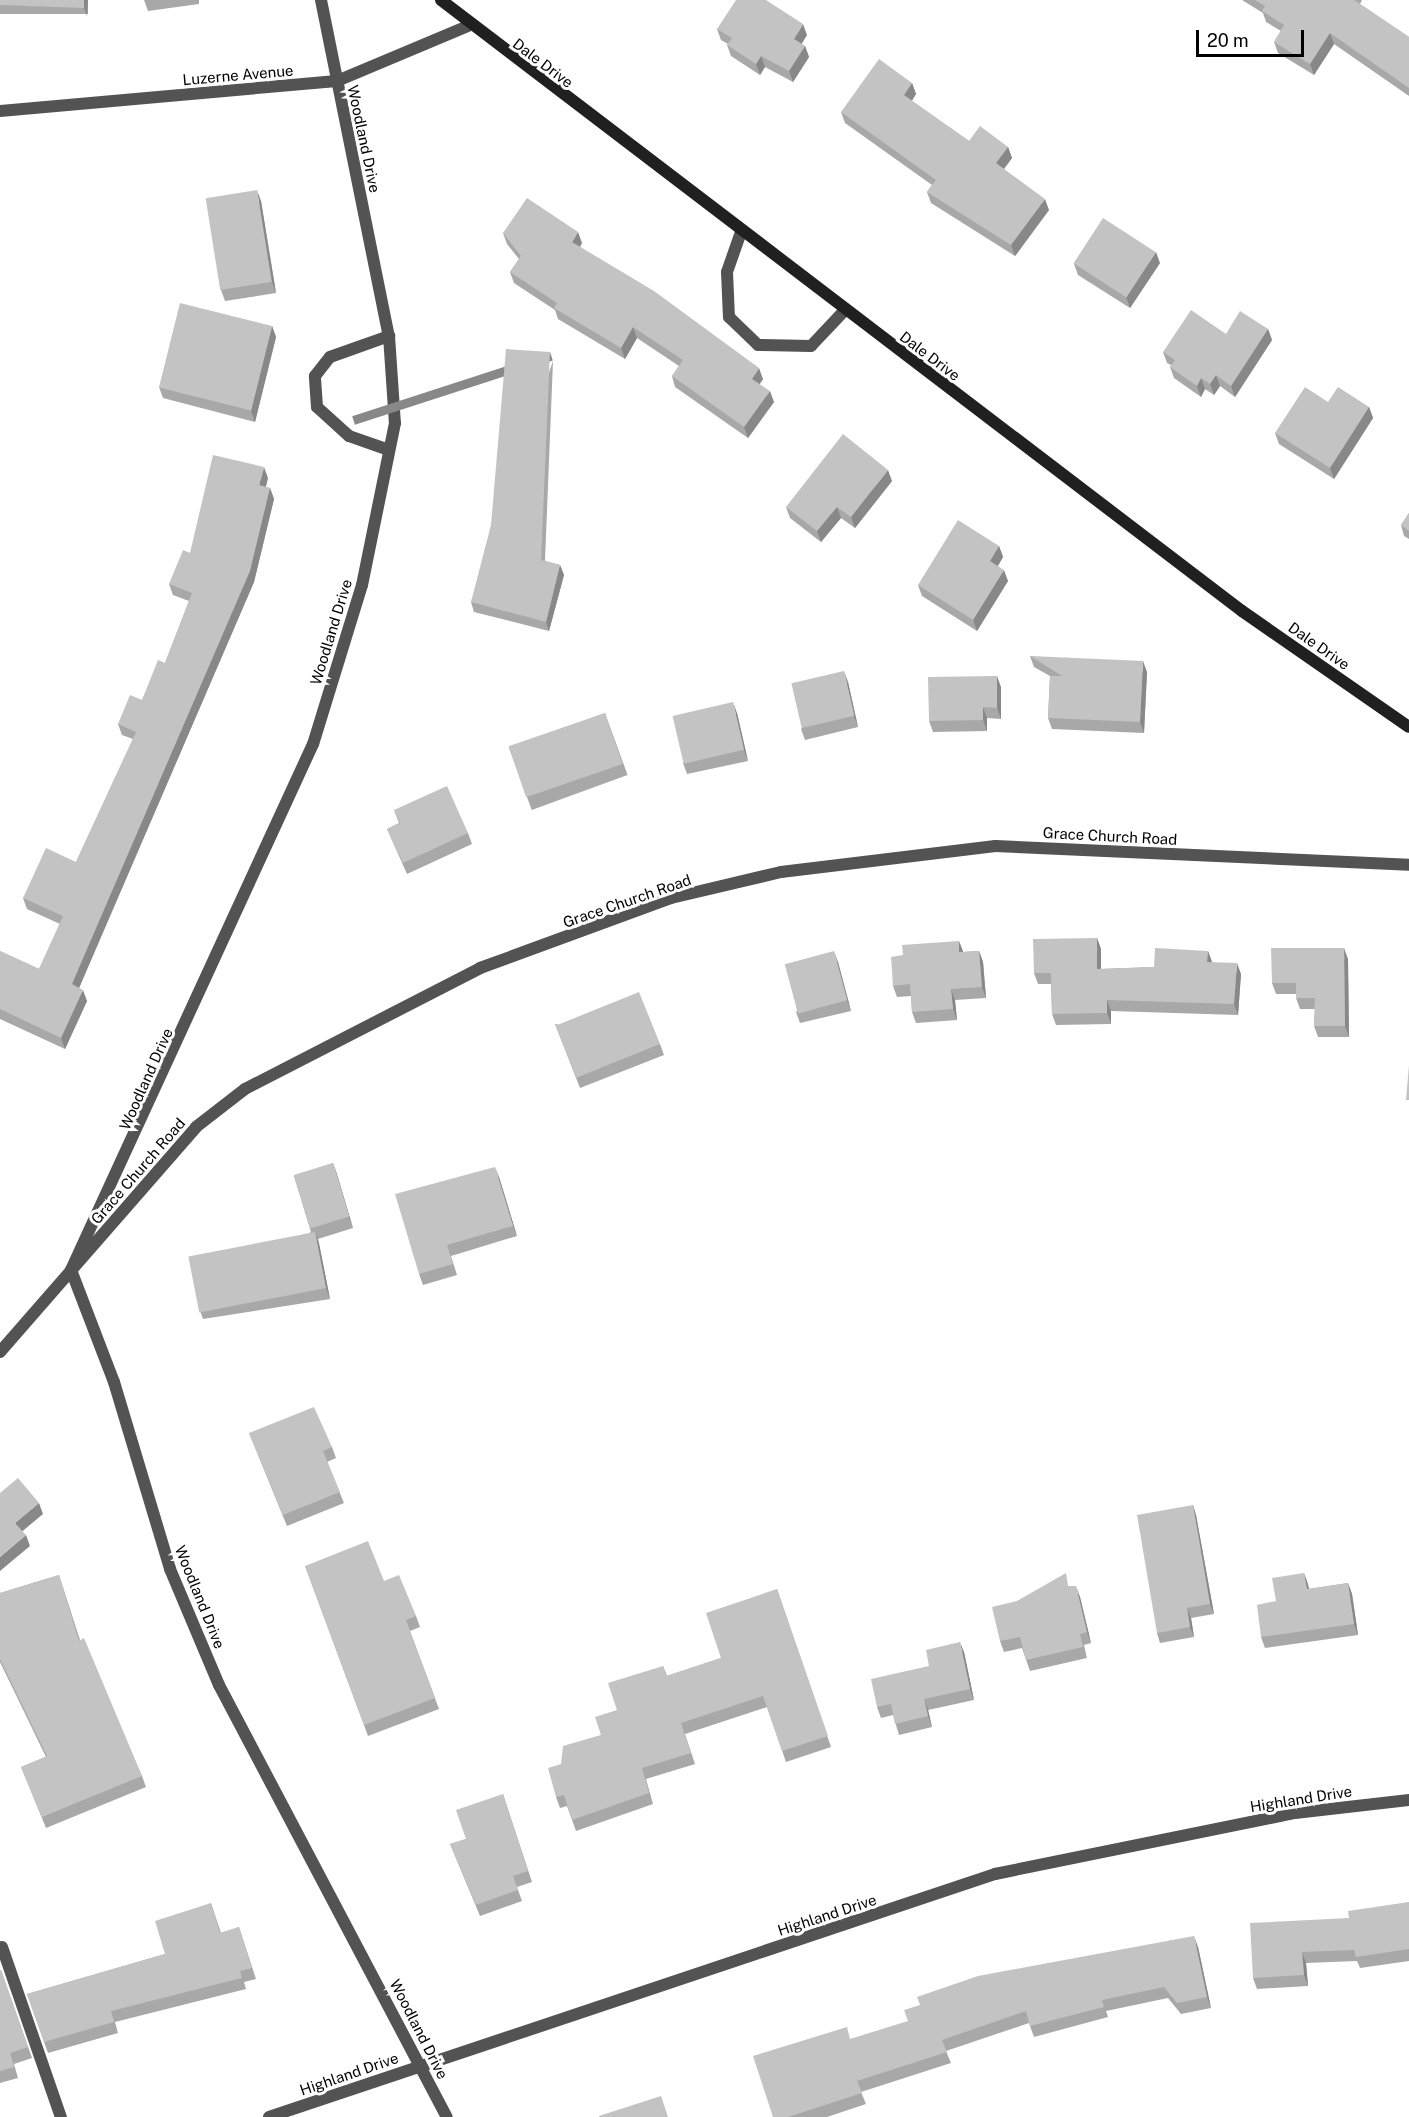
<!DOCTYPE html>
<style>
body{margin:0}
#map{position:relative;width:1409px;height:2117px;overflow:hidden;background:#fff;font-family:"Public Sans",sans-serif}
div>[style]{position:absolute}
.lane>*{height:12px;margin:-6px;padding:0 6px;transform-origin:6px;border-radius:6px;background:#535353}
.street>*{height:12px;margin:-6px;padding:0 6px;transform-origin:6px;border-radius:6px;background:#535353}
.secondary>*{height:12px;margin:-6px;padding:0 6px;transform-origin:6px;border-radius:6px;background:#202020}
.wall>*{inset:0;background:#a8a8a8;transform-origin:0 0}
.shaded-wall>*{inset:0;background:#888;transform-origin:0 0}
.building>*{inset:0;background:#c3c3c3;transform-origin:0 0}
span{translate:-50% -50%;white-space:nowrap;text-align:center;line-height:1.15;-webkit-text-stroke:6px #fff;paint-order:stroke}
.street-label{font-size:15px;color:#000}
.scale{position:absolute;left:1196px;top:30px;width:108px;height:27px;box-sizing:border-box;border:3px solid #000;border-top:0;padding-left:8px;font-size:18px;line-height:21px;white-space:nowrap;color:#000;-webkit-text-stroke:4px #fff;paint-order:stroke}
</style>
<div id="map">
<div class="lane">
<div style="left:741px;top:232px;width:42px;rotate:109.3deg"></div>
<div style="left:727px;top:272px;width:45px;rotate:87.5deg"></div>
<div style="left:729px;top:317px;width:40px;rotate:44deg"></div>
<div style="left:758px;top:345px;width:53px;rotate:1.1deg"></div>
<div style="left:811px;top:346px;width:50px;rotate:-46.6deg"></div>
<div style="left:389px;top:450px;width:42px;rotate:-160.7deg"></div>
<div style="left:349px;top:436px;width:43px;rotate:-137.8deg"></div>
<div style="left:317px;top:407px;width:31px;rotate:-94deg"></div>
<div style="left:315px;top:376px;width:24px;rotate:-52deg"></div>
<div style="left:330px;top:357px;width:63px;rotate:-19.6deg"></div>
<div style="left:2px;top:1947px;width:180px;rotate:70.9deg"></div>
</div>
<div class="street">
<div style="left:321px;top:0;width:343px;rotate:78.6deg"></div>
<div style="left:389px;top:336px;width:87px;rotate:86.1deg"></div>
<div style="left:395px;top:423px;width:165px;rotate:101.5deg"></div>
<div style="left:362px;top:585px;width:166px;rotate:107.1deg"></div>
<div style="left:313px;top:744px;width:579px;rotate:114.71deg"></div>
<div style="left:71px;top:1270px;width:120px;rotate:69deg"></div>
<div style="left:114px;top:1382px;width:195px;rotate:73.3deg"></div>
<div style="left:170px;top:1569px;width:126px;rotate:67.1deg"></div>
<div style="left:219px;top:1685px;width:488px;rotate:62.2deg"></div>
<div style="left:0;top:111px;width:338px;rotate:-5.1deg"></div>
<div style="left:337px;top:81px;width:142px;rotate:-22.8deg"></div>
<div style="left:0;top:1352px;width:298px;rotate:-48.9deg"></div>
<div style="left:196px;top:1127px;width:62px;rotate:-37.8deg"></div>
<div style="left:245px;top:1089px;width:264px;rotate:-27.2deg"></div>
<div style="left:480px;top:968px;width:203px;rotate:-20.1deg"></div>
<div style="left:671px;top:898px;width:113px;rotate:-13.3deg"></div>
<div style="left:781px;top:872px;width:216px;rotate:-6.9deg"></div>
<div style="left:995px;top:846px;width:414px;rotate:2.6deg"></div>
<div style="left:269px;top:2117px;width:766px;rotate:-18.51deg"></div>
<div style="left:995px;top:1874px;width:306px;rotate:-11.5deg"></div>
<div style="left:1295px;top:1813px;width:115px;rotate:-6.5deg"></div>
</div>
<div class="secondary">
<div style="left:441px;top:0;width:1007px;rotate:37.34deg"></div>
<div style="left:1242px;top:611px;width:203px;rotate:34.8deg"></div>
</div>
<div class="wall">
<div style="left:0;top:0;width:88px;height:14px"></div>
<div style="clip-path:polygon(144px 0,199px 0,199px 4px,148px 11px)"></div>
<div style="clip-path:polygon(1242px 0,1362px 0,1360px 4px,1409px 37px,1409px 96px,1334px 44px,1314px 75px,1278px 53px,1274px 42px,1281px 31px,1266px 22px,1263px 13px)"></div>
<div style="clip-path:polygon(717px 29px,807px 35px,801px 44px,805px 46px,809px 57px,793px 82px,765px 67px,760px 75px,731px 56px,727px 45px,728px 44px,721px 40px)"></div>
<div style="clip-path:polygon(912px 83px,916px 94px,912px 101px,969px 141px,1008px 147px,1012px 158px,1004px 169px,1049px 210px,1015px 256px,931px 203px,927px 192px,932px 185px,845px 123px,841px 112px)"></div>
<div style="clip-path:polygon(261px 201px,276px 293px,225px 301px,221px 290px)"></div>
<div style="clip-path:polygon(503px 233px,582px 243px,580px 247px,763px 379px,759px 384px,774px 402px,748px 438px,675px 387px,672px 376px,679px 366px,637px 338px,625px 359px,558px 319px,555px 310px,514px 283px,510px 272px,519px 259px,507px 244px)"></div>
<div style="clip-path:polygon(1160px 263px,1130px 308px,1078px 275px,1074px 264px)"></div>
<div style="clip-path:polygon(272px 326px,276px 337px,255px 422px,163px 398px,159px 387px)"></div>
<div style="clip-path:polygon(1268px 329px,1272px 340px,1235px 397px,1220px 386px,1214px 395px,1205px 389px,1201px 397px,1174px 378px,1170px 367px,1171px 365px,1167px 363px,1163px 352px,1226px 334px)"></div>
<div style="clip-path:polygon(553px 361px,545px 561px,560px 565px,564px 575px,549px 631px,474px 612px,471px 602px)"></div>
<div style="clip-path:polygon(1328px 402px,1369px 407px,1373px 418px,1334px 479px,1279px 444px,1275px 433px)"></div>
<div style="clip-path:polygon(268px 478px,266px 487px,270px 488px,274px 499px,254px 582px,79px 988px,87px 1001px,65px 1049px,0 1019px,0 951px,39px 969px,60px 924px,27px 909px,23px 898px,76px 862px,133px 739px,122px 735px,118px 724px,142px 700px,165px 663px,189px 601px,173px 595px,169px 584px,190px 553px)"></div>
<div style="clip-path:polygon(892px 481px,855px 528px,841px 518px,821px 542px,790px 518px,786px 507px)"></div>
<div style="clip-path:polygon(1409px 513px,1409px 539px,1404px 536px,1401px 525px)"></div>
<div style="clip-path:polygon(999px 546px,1003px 557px,998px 566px,1008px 581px,977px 631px,922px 596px,918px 585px)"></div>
<div style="clip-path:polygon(1030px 656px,1147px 672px,1144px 733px,1052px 729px,1048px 718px,1050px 676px,1034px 667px)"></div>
<div style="clip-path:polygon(848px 682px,858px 727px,805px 740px,801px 729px)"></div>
<div style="clip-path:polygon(1001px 687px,1001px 719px,987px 718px,987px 731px,933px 732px,929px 721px)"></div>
<div style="left:605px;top:713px;width:66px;height:102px;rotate:70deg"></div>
<div style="clip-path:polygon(737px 713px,748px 761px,687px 774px,683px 763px)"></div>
<div style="clip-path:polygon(394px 810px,468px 833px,472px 844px,407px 874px,387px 829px,399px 823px)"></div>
<div style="clip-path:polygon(1097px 938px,1101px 949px,1101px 969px,1154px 967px,1208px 951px,1212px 962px,1241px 974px,1238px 1015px,1111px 1011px,1111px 1024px,1056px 1025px,1052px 1014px,1051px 984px,1038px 984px,1034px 973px)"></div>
<div style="clip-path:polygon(979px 951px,983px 962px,986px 998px,955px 1000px,957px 1020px,916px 1023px,912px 1012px,911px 996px,897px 997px,893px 986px,963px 952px)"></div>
<div style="clip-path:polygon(1348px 959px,1349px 1037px,1318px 1037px,1314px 1026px,1315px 1009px,1300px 1009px,1296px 998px,1296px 994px,1276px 994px,1272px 983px)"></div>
<div style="clip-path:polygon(838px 962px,851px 1011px,800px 1023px,796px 1012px)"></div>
<div style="clip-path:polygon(555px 1024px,660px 1044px,664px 1055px,580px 1088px)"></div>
<div style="clip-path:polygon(333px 1163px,353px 1228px,318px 1239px,330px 1299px,203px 1319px,199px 1308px,311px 1232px,294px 1176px)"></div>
<div style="clip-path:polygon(499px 1177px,517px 1236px,451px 1256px,457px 1275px,423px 1285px,419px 1274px)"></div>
<div style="clip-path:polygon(249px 1433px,332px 1447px,336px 1458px,327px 1462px,344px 1503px,287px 1526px)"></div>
<div style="clip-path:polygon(1193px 1505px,1196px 1515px,1214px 1614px,1191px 1618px,1194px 1637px,1160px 1643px,1157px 1633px)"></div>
<div style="clip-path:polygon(305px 1566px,384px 1581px,416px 1616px,420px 1627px,410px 1631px,439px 1709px,368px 1736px)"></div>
<div style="clip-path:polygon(1304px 1573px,1309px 1589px,1348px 1583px,1352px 1594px,1358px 1635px,1265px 1648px,1261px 1637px,1276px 1601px)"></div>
<div style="clip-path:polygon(59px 1575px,80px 1640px,142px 1776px,146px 1787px,46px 1828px,21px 1767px,46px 1757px,0 1662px,0 1593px)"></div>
<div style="clip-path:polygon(1070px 1586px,1080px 1597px,1091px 1643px,1084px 1645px,1087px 1658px,1030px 1671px,1022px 1648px,1004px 1652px,1000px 1641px,1017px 1601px)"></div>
<div style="clip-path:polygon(777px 1589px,831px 1747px,786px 1762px,767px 1707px,685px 1734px,695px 1764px,646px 1779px,653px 1804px,576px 1831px,567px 1806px,560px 1808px,556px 1797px,561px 1764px,601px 1735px,617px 1710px,663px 1666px,667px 1676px,721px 1658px)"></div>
<div style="clip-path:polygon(964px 1652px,974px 1700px,928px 1710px,932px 1727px,899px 1735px,893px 1715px,881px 1718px,877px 1707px,929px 1666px)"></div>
<div style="clip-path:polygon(503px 1794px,532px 1882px,517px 1887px,522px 1901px,480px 1916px,450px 1844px,466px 1839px)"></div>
<div style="clip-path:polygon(1409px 1902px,1409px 1961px,1360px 1968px,1357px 1961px,1306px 1963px,1308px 1986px,1257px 1989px,1253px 1978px,1349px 1918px)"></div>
<div style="clip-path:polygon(211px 1903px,221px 1933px,239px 1927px,256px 1979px,244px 1982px,246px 1989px,115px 2022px,118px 2033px,48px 2053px,27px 1994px,165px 1954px)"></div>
<div style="clip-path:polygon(1198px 1947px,1211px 2008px,1181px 2014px,1168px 1998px,1106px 2011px,1108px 2017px,1034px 2037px,1029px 2023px,946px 2051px,951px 2063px,861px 2092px,866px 2104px,827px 2117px,773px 2117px,851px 2039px)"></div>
<div style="clip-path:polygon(1px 1970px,32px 2058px,14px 2064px,18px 2078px,0 2083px,0 1971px)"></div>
</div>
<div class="shaded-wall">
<div style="clip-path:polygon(84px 0,88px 0,87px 16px,84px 8px)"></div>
<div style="clip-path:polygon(803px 24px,807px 35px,798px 50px,794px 39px)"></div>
<div style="clip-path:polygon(1330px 33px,1334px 44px,1314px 75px,1310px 64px)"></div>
<div style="clip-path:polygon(805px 46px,809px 57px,793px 82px,789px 71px)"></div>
<div style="clip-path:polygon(761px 56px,765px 67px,760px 75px,756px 64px)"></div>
<div style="clip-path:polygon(912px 83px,916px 94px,908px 106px,904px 95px)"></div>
<div style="clip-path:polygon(1008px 147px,1012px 158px,1000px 174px,996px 163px)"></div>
<div style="clip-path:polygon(257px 190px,261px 201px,276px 293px,272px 282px)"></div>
<div style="clip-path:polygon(1045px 199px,1049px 210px,1015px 256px,1011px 245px)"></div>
<div style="clip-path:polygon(578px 232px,582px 243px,576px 253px,572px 242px)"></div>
<div style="clip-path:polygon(1156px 252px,1160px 263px,1130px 308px,1126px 297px)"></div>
<div style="clip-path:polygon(272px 326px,276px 337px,255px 422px,251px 411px)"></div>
<div style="clip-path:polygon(633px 327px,637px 338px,625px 359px,621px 348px)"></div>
<div style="clip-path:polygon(1268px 329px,1272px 340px,1235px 397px,1231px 386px)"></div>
<div style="left:550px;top:352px;width:9px;height:208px;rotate:72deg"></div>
<div style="clip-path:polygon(759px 368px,763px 379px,756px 390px,752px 379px)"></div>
<div style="clip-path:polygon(1216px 375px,1220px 386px,1214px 395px,1210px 384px)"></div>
<div style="clip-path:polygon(1201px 378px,1205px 389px,1201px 397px,1197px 386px)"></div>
<div style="clip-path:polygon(770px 391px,774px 402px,748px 438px,744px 427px)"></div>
<div style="clip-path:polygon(1369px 407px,1373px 418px,1334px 479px,1330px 468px)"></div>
<div style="clip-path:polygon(264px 467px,268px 478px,263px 496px,259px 485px)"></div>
<div style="clip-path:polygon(888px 470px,892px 481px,855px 528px,851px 517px)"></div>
<div style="clip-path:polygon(270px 488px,274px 499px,254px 582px,76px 995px,72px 984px)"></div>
<div style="clip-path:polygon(837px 507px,841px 518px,821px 542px,817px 531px)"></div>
<div style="clip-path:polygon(999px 546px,1003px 557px,994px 572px,990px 561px)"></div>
<div style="clip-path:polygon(560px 565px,564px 575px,549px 631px,546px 622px)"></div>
<div style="clip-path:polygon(1004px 570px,1008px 581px,977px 631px,973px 620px)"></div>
<div style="clip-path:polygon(1143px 661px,1147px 672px,1144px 733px,1140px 722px)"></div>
<div style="clip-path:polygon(844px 671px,848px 682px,858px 727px,854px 716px)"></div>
<div style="clip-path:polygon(997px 676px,1001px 687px,1001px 719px,997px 708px)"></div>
<div style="clip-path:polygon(733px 702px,737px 713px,748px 761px,744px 750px)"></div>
<div style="clip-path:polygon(983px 707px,987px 718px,987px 731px,983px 720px)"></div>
<div style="clip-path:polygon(1097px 938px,1101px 949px,1101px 980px,1097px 969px)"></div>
<div style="clip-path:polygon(959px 941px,963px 951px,963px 963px,959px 952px)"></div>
<div style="clip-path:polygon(1344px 948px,1348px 959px,1349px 1037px,1345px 1026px)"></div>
<div style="clip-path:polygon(834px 951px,838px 962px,851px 1011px,847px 1000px)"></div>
<div style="clip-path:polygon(979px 951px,983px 962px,986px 998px,982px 987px)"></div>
<div style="clip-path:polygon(1208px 951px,1212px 962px,1207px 962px)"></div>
<div style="clip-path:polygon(1237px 963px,1241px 974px,1238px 1015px,1234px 1004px)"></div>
<div style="clip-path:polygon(951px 989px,955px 1000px,957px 1020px,953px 1009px)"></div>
<div style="clip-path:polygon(83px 990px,87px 1001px,65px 1049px,61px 1038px)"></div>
<div style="clip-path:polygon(1107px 1000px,1111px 1011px,1111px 1024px,1107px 1013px)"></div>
<div style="clip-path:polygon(333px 1163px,337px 1174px,353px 1228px,349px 1217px)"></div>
<div style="clip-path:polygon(495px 1167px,499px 1177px,517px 1236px,513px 1226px)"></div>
<div style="clip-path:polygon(315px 1232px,319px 1243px,330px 1299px,326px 1288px)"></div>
<div style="clip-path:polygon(39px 1503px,43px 1514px,19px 1534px,15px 1523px)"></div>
<div style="clip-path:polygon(1193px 1505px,1196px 1515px,1214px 1614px,1210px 1604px)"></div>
<div style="clip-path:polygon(26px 1535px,30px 1546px,0 1571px,0 1557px)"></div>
<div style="clip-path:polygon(1304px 1573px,1308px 1584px,1311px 1600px,1307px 1589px)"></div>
<div style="clip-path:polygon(1348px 1583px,1352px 1594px,1358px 1635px,1354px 1624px)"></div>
<div style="clip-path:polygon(1076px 1586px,1080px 1597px,1091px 1643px,1087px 1632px)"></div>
<div style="clip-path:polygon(1187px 1608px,1191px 1618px,1194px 1637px,1190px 1627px)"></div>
<div style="clip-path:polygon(960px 1642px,964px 1652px,974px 1700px,970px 1689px)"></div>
<div style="clip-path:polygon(924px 1699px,928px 1710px,932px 1727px,928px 1716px)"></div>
<div style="clip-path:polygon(1194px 1936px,1198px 1947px,1211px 2008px,1207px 1997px)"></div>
<div style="clip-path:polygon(1302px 1952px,1306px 1963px,1308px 1986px,1304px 1975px)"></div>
</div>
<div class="building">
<div style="clip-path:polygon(0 0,84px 0,84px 8px,0 5px)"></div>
<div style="clip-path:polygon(736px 0,766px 0,803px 24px,794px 39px,805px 46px,789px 71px,761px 56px,756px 64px,727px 45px,732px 38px,717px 29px)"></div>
<div style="clip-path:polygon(1255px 0,1354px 0,1409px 37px,1409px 88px,1330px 33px,1310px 64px,1274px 42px,1284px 25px,1262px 11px,1265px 6px)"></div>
<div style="clip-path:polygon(879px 59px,912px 83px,904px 95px,969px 141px,980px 126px,1008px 147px,996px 163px,1045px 199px,1011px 245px,927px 192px,936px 180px,841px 112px)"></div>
<div style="left:257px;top:190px;width:93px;height:52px;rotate:81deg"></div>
<div style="clip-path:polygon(527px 198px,578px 232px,572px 242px,654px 291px,759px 368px,752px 379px,770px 391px,744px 427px,672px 376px,683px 360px,633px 327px,621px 348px,554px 308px,557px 303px,510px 272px,521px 256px,503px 233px)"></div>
<div style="left:1103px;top:218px;width:63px;height:54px;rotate:33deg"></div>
<div style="left:180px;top:303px;width:95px;height:87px;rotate:14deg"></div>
<div style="clip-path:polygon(1191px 310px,1226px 334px,1240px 311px,1268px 329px,1231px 386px,1216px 375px,1210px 384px,1201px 378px,1197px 386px,1170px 367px,1175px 360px,1163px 352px)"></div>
<div style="clip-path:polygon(506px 349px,550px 352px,541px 560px,560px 565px,546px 622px,471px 602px,491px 525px)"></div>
<div style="clip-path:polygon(1305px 387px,1328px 402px,1338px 387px,1369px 407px,1330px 468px,1275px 433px)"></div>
<div style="clip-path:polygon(843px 434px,888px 470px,851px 517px,837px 507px,817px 531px,786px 507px)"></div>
<div style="clip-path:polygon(213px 455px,264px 467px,259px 485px,270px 488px,250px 571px,72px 984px,83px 990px,61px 1038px,0 1009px,0 951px,39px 969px,63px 916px,23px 898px,46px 848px,76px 862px,136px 732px,118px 724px,130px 695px,142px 700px,158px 660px,165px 663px,192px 593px,169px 584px,183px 550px,190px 553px)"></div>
<div style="clip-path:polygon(1409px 513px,1409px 531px,1401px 525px)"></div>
<div style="clip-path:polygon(958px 520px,999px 546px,990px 561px,1004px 570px,973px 620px,918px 585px)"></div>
<div style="clip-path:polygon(1030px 656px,1143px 661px,1140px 722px,1048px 718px,1050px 676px,1062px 676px)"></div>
<div style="left:844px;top:671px;width:46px;height:54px;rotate:77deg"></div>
<div style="clip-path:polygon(997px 676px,997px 708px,983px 707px,983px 720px,929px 721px,928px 677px)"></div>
<div style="left:733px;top:702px;width:49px;height:62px;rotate:77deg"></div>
<div style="left:605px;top:713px;width:54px;height:102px;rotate:71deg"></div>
<div style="clip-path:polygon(447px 786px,468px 833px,403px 863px,387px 829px,400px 823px,394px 810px)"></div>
<div style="clip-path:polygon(1097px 938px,1097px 969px,1154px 967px,1155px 948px,1208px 951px,1207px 962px,1237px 963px,1234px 1004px,1107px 1000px,1107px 1013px,1052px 1014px,1051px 973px,1034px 973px,1033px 939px)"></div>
<div style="clip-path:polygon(959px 941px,959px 952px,979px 951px,982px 987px,951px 989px,953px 1009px,912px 1012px,910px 984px,893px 986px,891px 957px,903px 955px,902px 945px)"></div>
<div style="clip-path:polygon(1271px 948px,1344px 948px,1345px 1026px,1314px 1026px,1315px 998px,1296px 998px,1296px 983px,1272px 983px)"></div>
<div style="left:834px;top:951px;width:51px;height:51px;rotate:75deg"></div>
<div style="left:639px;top:992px;width:56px;height:90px;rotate:68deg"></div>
<div style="clip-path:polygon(1409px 1065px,1409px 1100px,1406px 1100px)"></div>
<div style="left:333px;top:1163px;width:56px;height:41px;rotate:73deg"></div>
<div style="clip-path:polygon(495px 1167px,513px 1226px,447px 1245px,453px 1264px,419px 1274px,395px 1194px)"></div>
<div style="left:315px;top:1232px;width:57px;height:129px;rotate:79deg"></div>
<div style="clip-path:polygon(314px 1407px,332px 1447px,323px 1451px,340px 1492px,283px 1515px,249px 1433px)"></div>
<div style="clip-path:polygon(18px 1478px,39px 1503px,15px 1523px,26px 1535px,0 1557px,0 1493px)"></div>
<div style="clip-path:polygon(1193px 1505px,1210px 1604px,1187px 1608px,1190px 1627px,1157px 1633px,1137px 1515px)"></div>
<div style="clip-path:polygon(368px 1541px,384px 1581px,399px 1575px,416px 1616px,406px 1620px,435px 1698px,364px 1725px,305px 1566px)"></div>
<div style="clip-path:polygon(1066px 1573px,1068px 1586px,1076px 1586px,1087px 1632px,1080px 1634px,1083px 1647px,1026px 1660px,1020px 1637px,1000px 1641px,992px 1607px,1017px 1601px)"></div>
<div style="clip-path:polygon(1304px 1573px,1307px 1589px,1348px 1583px,1354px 1624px,1261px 1637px,1257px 1605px,1276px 1601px,1272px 1578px)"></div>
<div style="clip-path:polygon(59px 1575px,79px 1641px,84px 1638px,142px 1776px,42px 1817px,21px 1767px,47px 1756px,0 1659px,0 1593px)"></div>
<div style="clip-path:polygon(777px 1589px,828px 1736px,782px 1751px,763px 1696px,681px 1723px,691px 1753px,642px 1768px,649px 1793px,572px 1820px,564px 1795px,556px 1797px,548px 1768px,561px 1764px,563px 1746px,601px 1735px,595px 1717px,617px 1710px,608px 1683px,663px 1666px,666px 1676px,721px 1658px,706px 1613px)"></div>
<div style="clip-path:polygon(960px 1642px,970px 1689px,924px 1699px,928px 1716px,895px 1724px,891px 1704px,877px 1707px,871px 1679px,929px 1666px,926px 1650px)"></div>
<div style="clip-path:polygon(503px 1794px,528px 1871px,513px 1876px,518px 1890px,476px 1905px,450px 1844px,466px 1839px,456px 1810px)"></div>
<div style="clip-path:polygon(1409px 1902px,1409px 1949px,1356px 1957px,1354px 1950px,1302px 1952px,1304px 1975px,1253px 1978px,1250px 1923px,1349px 1918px,1348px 1911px)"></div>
<div style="clip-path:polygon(211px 1903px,220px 1933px,239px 1927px,252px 1968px,240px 1971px,242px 1978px,111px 2011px,114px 2022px,44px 2042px,27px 1994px,165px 1954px,155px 1921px)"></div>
<div style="clip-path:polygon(1194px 1936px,1207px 1997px,1177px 2003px,1164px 1987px,1102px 2000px,1104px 2007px,1030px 2026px,1026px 2011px,942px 2040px,947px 2052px,857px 2081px,862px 2093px,788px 2117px,773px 2117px,753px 2056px,847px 2027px,850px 2039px,908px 2021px,904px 2010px,920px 2005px,917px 1997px,978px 1976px)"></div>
<div style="clip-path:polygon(1px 1970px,28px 2047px,10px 2053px,14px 2067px,0 2071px,0 1971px)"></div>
<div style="clip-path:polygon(661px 2096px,668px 2117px,599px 2117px,599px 2116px)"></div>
</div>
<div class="street-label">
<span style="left:543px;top:63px;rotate:37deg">Dale Drive</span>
<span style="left:238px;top:75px;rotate:-5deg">Luzerne Avenue</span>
<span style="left:364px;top:139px;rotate:78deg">Woodland Drive</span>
<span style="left:930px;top:356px;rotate:37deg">Dale Drive</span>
<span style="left:331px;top:632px;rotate:-73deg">Woodland Drive</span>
<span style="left:1319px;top:646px;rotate:35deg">Dale Drive</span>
<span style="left:1110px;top:836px;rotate:3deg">Grace Church Road</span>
<span style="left:627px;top:901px;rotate:-19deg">Grace Church Road</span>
<span style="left:146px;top:1079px;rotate:-66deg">Woodland Drive</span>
<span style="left:138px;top:1171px;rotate:-49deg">Grace Church Road</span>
<span style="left:200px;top:1597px;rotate:68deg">Woodland Drive</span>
<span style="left:1301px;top:1799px;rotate:-9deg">Highland Drive</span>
<span style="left:827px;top:1915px;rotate:-18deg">Highland Drive</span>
<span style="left:419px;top:2029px;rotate:63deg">Woodland Drive</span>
<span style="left:349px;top:2074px;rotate:-19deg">Highland Drive</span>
</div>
<div class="scale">20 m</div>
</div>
